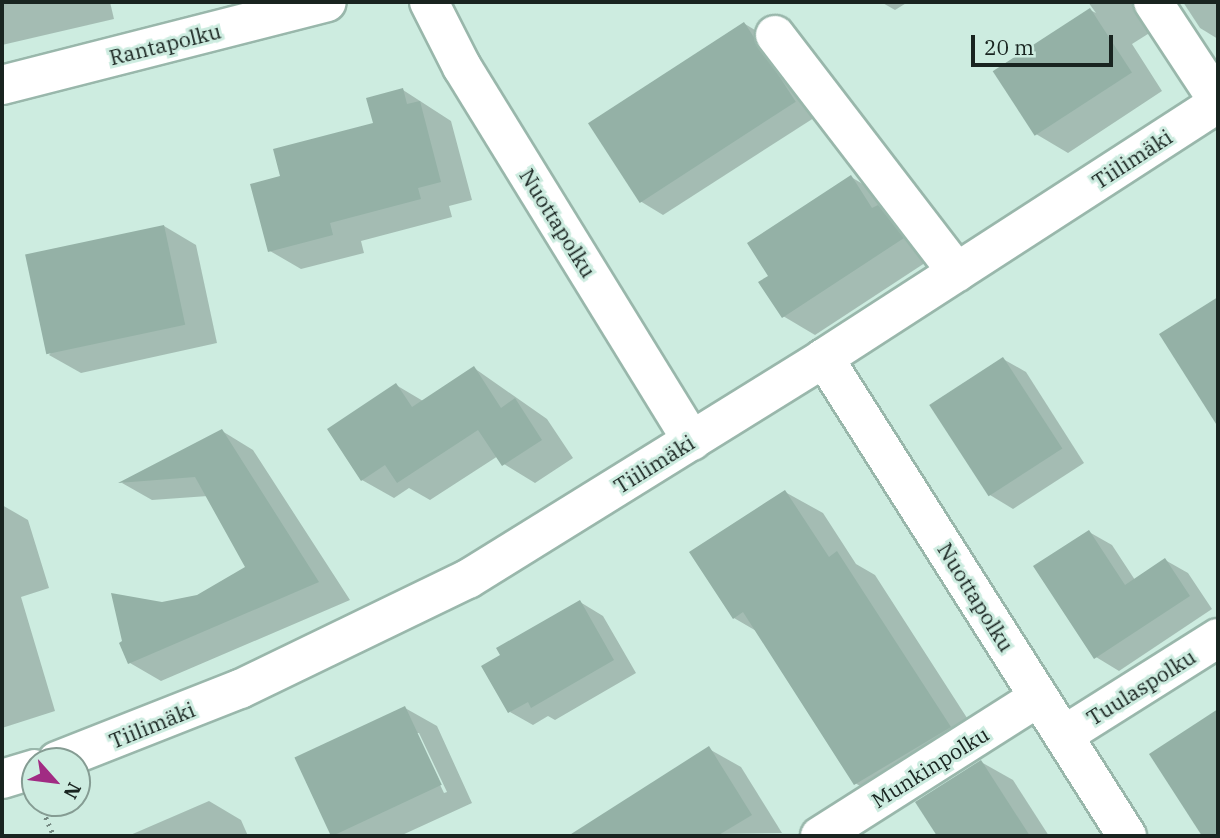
<!DOCTYPE html>
<meta charset="utf-8">
<style>
body{margin:0}
#map{position:relative;width:1220px;height:838px;overflow:hidden;background:#cdece0;font-family:"IBM Plex Serif",serif}
div>[style]{position:absolute}
.shadow>*{inset:0;background:#0003}
.building>*{inset:0;background:#94b1a6;transform-origin:0 0}
.path>*{height:4.5px;margin-top:-2.25px;transform-origin:0;background:repeating-linear-gradient(90deg,#758a82 0 2px,transparent 0 7px)}
.roads{filter:drop-shadow(2px 0 #99b7ab) drop-shadow(-2px 0 #99b7ab) drop-shadow(0 2px #99b7ab) drop-shadow(0 -2px #99b7ab)}
.minor>*{height:38px;margin:-19px;padding:0 19px;transform-origin:19px;border-radius:19px;background:#fff}
span{translate:-50% -50%;white-space:nowrap;text-align:center;line-height:1.15;-webkit-text-stroke:6px #cdece0;paint-order:stroke}
.street-label{font-size:21px;color:#192420}
.frame{position:absolute;inset:0;border:4px solid #192420;pointer-events:none}
.north{position:absolute;left:21px;top:747px;width:70px;height:70px;box-sizing:border-box;background:#cdece0;border:2px solid #859c93;border-radius:50%;rotate:118deg;font-size:19px;font-weight:700;line-height:28px;text-align:center;color:#192420}
.north::after{content:'';display:block;margin:auto;width:24px;height:32px;background:#a12b83;clip-path:polygon(50% 0,100% 100%,50% 72%,0 100%)}
.scale{position:absolute;left:971px;top:35px;width:142px;height:32px;box-sizing:border-box;border:4px solid #192420;border-top:0;padding-left:9px;font-size:21px;line-height:24px;white-space:nowrap;color:#192420;-webkit-text-stroke:5px #cdece0;paint-order:stroke}
</style>
<div id="map">
<div class="shadow">
<div style="clip-path:polygon(2px 2px,110px 2px,114px 19px,2px 45px)"></div>
<div style="clip-path:polygon(881px 2px,908px 2px,895px 10px)"></div>
<div style="clip-path:polygon(1088px 2px,1167px 2px,1159px 27px,1132px 44px,1162px 91px,1068px 153px,1036px 134px,1090px 10px,1096px 13px)"></div>
<div style="clip-path:polygon(1183px 2px,1218px 2px,1218px 39px,1200px 28px)"></div>
<div style="clip-path:polygon(745px 24px,768px 38px,817px 116px,663px 215px,640px 201px)"></div>
<div style="clip-path:polygon(403px 90px,451px 121px,472px 200px,449px 206px,452px 217px,361px 241px,364px 253px,301px 269px,270px 251px,282px 177px,375px 125px)"></div>
<div style="clip-path:polygon(851px 177px,883px 196px,934px 257px,815px 335px,783px 316px,770px 277px)"></div>
<div style="clip-path:polygon(164px 226px,196px 245px,217px 343px,81px 373px,49px 355px)"></div>
<div style="clip-path:polygon(1218px 299px,1218px 424px,1162px 335px)"></div>
<div style="clip-path:polygon(1003px 359px,1026px 372px,1084px 463px,1013px 509px,990px 495px)"></div>
<div style="clip-path:polygon(474px 368px,547px 419px,573px 458px,535px 483px,504px 464px,498px 456px,430px 500px,409px 488px,394px 498px,362px 480px,396px 385px,423px 401px)"></div>
<div style="clip-path:polygon(222px 431px,253px 450px,350px 600px,161px 681px,130px 663px,162px 603px,198px 597px,247px 567px,208px 496px,152px 500px,122px 483px)"></div>
<div style="clip-path:polygon(785px 492px,823px 513px,856px 564px,875px 575px,987px 749px,893px 805px,855px 783px,758px 632px,734px 618px)"></div>
<div style="clip-path:polygon(2px 505px,28px 520px,49px 588px,21px 597px,55px 711px,2px 728px)"></div>
<div style="clip-path:polygon(1089px 532px,1112px 545px,1135px 580px,1165px 560px,1188px 573px,1212px 609px,1119px 671px,1096px 657px)"></div>
<div style="clip-path:polygon(580px 602px,603px 616px,636px 673px,555px 720px,548px 716px,533px 725px,510px 712px)"></div>
<div style="clip-path:polygon(evenodd,405px 708px,437px 726px,472px 803px,400px 836px,335px 836px,405px 708px,415px 733px,419px 733px,447px 792px,444px 793px,415px 733px)"></div>
<div style="clip-path:polygon(1218px 711px,1218px 836px,1204px 836px,1152px 754px)"></div>
<div style="clip-path:polygon(709px 749px,741px 767px,782px 833px,585px 836px,581px 830px)"></div>
<div style="clip-path:polygon(981px 762px,1013px 780px,1049px 836px,939px 836px,917px 802px)"></div>
<div style="clip-path:polygon(209px 801px,241px 820px,248px 836px,128px 836px)"></div>
</div>
<div class="building">
<div style="left:1090px;top:8px;width:77px;height:116px;rotate:57deg"></div>
<div style="left:744px;top:22px;width:95px;height:186px;rotate:57deg"></div>
<div style="clip-path:polygon(403px 88px,407px 104px,420px 101px,441px 182px,418px 188px,421px 199px,330px 223px,333px 235px,268px 252px,250px 184px,280px 176px,273px 149px,373px 123px,366px 98px)"></div>
<div style="clip-path:polygon(851px 175px,872px 208px,878px 205px,904px 238px,782px 318px,758px 282px,768px 276px,747px 243px)"></div>
<div style="left:164px;top:225px;width:102px;height:142px;rotate:78deg"></div>
<div style="clip-path:polygon(1218px 297px,1218px 427px,1159px 334px)"></div>
<div style="left:1003px;top:357px;width:109px;height:88px;rotate:57deg"></div>
<div style="clip-path:polygon(474px 366px,501px 408px,515px 398px,542px 440px,502px 466px,478px 430px,397px 483px,385px 465px,361px 481px,327px 429px,396px 383px,412px 407px)"></div>
<div style="clip-path:polygon(222px 429px,319px 582px,128px 664px,119px 643px,122px 641px,111px 593px,162px 602px,197px 595px,245px 567px,195px 477px,118px 483px)"></div>
<div style="clip-path:polygon(785px 490px,829px 557px,837px 551px,951px 727px,854px 785px,743px 612px,733px 619px,689px 552px)"></div>
<div style="clip-path:polygon(1089px 530px,1125px 585px,1165px 558px,1190px 596px,1094px 659px,1033px 566px)"></div>
<div style="clip-path:polygon(580px 600px,614px 660px,531px 708px,528px 702px,508px 713px,481px 666px,500px 655px,496px 648px)"></div>
<div style="left:405px;top:706px;width:87px;height:122px;rotate:65deg"></div>
<div style="clip-path:polygon(1218px 709px,1218px 836px,1202px 836px,1149px 754px)"></div>
<div style="clip-path:polygon(709px 746px,752px 815px,717px 836px,568px 836px)"></div>
<div style="clip-path:polygon(981px 760px,1030px 836px,937px 836px,915px 802px)"></div>
</div>
<div class="path">
<div style="left:43px;top:811px;width:27px;rotate:66deg"></div>
</div>
<div class="roads">
<div class="minor">
<div style="left:429px;top:2px;width:73px;rotate:63.1deg"></div>
<div style="left:462px;top:67px;width:439px;rotate:58.4deg"></div>
<div style="left:1153px;top:2px;width:118px;rotate:56.7deg"></div>
<div style="left:775px;top:35px;width:299px;rotate:52.5deg"></div>
<div style="left:2px;top:85px;width:335px;rotate:-14.3deg"></div>
<div style="left:824px;top:358px;width:566px;rotate:57.63deg"></div>
<div style="left:1064px;top:735px;width:182px;rotate:-32.2deg"></div>
<div style="left:57px;top:761px;width:197px;rotate:-21.5deg"></div>
<div style="left:240px;top:689px;width:253px;rotate:-25.8deg"></div>
<div style="left:468px;top:579px;width:419px;rotate:-31.8deg"></div>
<div style="left:824px;top:358px;width:469px;rotate:-32.9deg"></div>
<div style="left:2px;top:779px;width:34px;rotate:-17deg"></div>
<div style="left:820px;top:836px;width:259px;rotate:-32.4deg"></div>
</div>
</div>
<div class="street-label">
<span style="left:165px;top:44px;rotate:-14deg">Rantapolku</span>
<span style="left:1132px;top:159px;rotate:-33deg">Tiilimäki</span>
<span style="left:558px;top:223px;rotate:58deg">Nuottapolku</span>
<span style="left:654px;top:464px;rotate:-32deg">Tiilimäki</span>
<span style="left:976px;top:597px;rotate:58deg">Nuottapolku</span>
<span style="left:1141px;top:687px;rotate:-32deg">Tuulaspolku</span>
<span style="left:152px;top:725px;rotate:-22deg">Tiilimäki</span>
<span style="left:930px;top:767px;rotate:-32deg">Munkinpolku</span>
</div>
<div class="frame"></div>
<div class="north">N</div>
<div class="scale">20 m</div>
</div>
